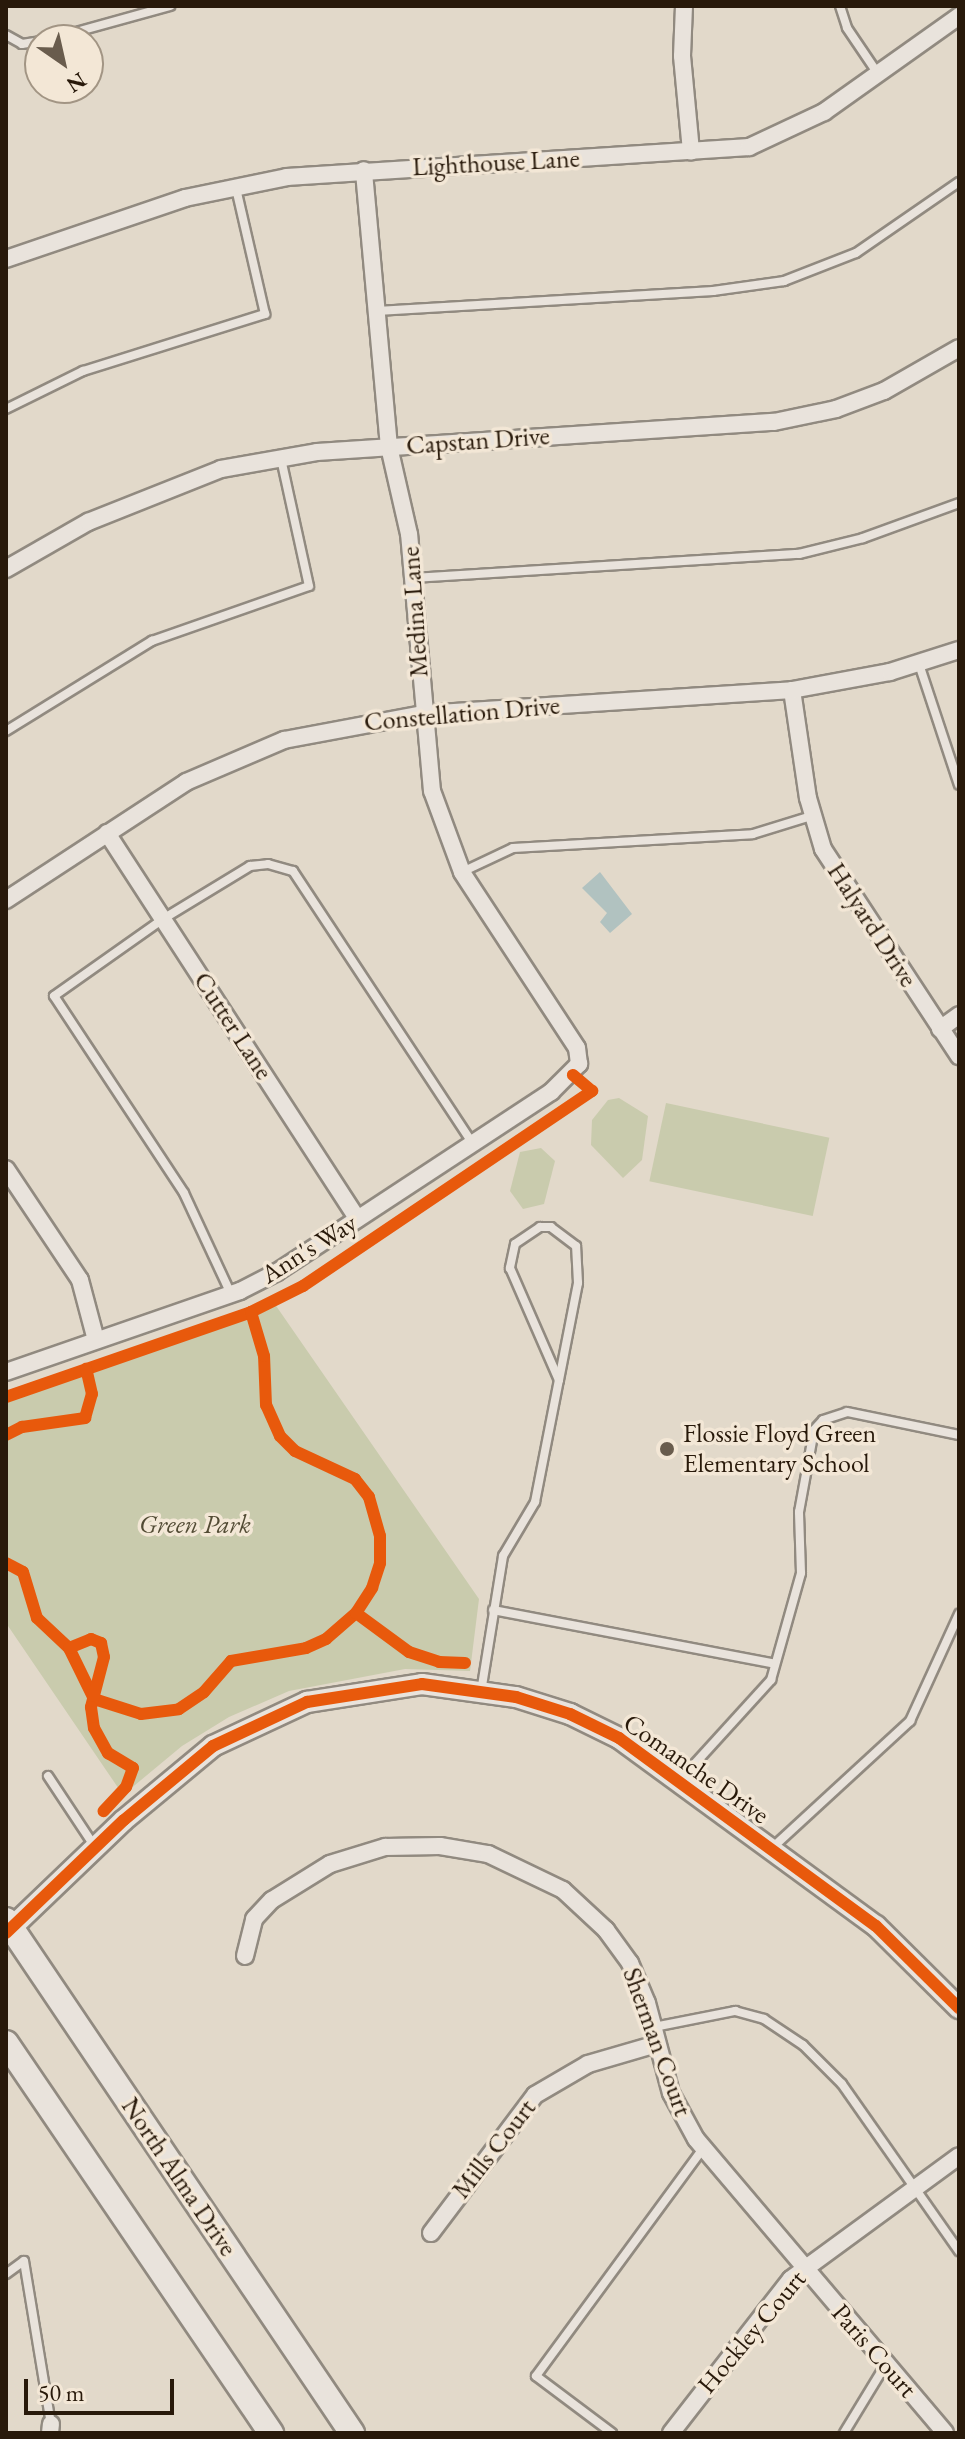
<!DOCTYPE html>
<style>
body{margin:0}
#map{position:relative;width:965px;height:2439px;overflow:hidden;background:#e2d9ca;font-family:"EB Garamond",serif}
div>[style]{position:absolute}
.green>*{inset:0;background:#c9cbad;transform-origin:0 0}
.water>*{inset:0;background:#b1c2c0}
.roads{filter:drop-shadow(2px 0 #918a80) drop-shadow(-2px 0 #918a80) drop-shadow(0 2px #918a80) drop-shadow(0 -2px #918a80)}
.service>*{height:8px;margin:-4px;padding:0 4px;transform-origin:4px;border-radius:4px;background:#e9e3dc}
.minor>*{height:16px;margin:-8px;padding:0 8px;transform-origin:8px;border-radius:8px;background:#e9e3dc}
.tertiary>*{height:20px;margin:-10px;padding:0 10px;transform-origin:10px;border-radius:10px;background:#e9e3dc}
.secondary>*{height:24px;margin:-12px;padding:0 12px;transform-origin:12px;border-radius:12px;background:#e9e3dc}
.cycleway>*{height:12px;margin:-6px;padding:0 6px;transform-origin:6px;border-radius:6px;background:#e8590c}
.dots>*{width:22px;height:22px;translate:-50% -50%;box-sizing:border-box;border:4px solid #f3e7d6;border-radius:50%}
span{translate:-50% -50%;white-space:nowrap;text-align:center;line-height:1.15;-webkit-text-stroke:7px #f3e7d6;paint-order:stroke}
.street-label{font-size:26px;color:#28190a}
.poi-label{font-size:26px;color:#28190a}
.left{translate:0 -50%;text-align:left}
.park-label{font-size:26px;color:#524b34;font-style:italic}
.frame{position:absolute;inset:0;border:8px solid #28190a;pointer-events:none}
.north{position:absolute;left:24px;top:24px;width:80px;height:80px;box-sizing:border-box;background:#f3e7d6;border:2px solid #a29584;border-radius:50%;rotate:146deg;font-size:22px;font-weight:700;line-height:32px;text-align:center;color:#28190a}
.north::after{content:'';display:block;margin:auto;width:28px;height:36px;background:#695c4d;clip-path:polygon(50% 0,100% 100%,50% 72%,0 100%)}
.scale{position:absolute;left:24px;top:2379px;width:150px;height:36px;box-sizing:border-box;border:4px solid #28190a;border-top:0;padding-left:10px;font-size:24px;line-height:28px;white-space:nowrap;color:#28190a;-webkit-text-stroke:6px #f3e7d6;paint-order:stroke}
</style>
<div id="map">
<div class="green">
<div style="clip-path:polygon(619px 1098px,648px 1116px,642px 1160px,623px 1178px,591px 1145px,592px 1120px,608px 1100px)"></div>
<div style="left:666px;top:1103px;width:167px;height:80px;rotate:12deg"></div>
<div style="clip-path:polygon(541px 1148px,555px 1161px,544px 1204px,523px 1209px,510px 1191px,520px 1152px)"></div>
<div style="clip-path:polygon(272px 1300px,479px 1599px,470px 1671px,405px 1669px,289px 1691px,229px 1717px,182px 1746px,123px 1795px,6px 1623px,6px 1391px)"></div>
</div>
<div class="water">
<div style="clip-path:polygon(600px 872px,632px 914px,610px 933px,600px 922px,607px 913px,582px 888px)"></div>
</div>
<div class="roads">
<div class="service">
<div style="left:840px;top:6px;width:23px;rotate:72deg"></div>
<div style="left:847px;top:28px;width:55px;rotate:56deg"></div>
<div style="left:6px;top:35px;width:18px;rotate:29deg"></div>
<div style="left:22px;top:44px;width:18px;rotate:-9deg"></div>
<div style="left:47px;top:40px;width:128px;rotate:-15.5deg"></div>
<div style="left:377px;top:311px;width:337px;rotate:-3.4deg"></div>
<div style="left:713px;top:291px;width:72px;rotate:-8deg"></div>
<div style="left:784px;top:281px;width:77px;rotate:-21.3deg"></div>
<div style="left:856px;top:253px;width:125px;rotate:-34.6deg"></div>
<div style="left:6px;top:409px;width:86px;rotate:-26.3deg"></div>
<div style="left:83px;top:371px;width:191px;rotate:-17.4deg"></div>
<div style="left:265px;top:314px;width:129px;rotate:-103deg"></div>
<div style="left:413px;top:578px;width:387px;rotate:-3.6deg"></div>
<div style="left:799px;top:554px;width:66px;rotate:-14deg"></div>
<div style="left:863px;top:538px;width:102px;rotate:-20deg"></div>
<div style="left:919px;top:664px;width:127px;rotate:71.7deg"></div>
<div style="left:6px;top:731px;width:172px;rotate:-31.7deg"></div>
<div style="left:152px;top:641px;width:166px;rotate:-19.3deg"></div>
<div style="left:309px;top:586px;width:130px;rotate:-102.4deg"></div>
<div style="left:462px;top:872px;width:56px;rotate:-25.2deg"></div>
<div style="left:513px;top:848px;width:240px;rotate:-3.3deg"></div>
<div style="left:753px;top:834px;width:61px;rotate:-17.2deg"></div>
<div style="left:231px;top:1294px;width:111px;rotate:-115deg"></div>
<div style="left:184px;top:1193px;width:236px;rotate:-123.4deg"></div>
<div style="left:54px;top:996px;width:133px;rotate:-35.2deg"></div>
<div style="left:163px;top:919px;width:102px;rotate:-31.3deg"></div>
<div style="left:250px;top:866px;width:18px;rotate:-6deg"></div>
<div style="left:268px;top:864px;width:26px;rotate:16deg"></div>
<div style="left:293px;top:871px;width:323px;rotate:56.6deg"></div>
<div style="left:493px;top:1610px;width:287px;rotate:10.8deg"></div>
<div style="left:481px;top:1692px;width:138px;rotate:-80.8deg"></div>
<div style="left:503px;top:1556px;width:63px;rotate:-59.3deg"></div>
<div style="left:535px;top:1502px;width:124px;rotate:-78.9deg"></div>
<div style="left:559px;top:1380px;width:99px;rotate:-78.9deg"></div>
<div style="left:578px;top:1283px;width:37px;rotate:-93deg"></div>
<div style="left:576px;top:1246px;width:31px;rotate:-143deg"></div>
<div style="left:551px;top:1227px;width:11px;rotate:180deg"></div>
<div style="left:540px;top:1227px;width:30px;rotate:146deg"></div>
<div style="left:515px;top:1244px;width:25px;rotate:102deg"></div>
<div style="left:510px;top:1268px;width:122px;rotate:66.4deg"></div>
<div style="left:48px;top:1776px;width:85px;rotate:56.5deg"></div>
<div style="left:679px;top:1781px;width:137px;rotate:-47.7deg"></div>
<div style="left:771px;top:1680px;width:111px;rotate:-74.3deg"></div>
<div style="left:801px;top:1573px;width:61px;rotate:-91.9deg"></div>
<div style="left:799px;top:1512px;width:83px;rotate:-79.6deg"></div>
<div style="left:814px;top:1430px;width:13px;rotate:-48deg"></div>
<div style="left:823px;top:1420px;width:25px;rotate:-18deg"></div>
<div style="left:847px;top:1412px;width:114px;rotate:11.6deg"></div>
<div style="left:772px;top:1848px;width:188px;rotate:-42.6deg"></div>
<div style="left:910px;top:1721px;width:118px;rotate:-65.4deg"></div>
<div style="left:654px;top:2027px;width:83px;rotate:-11.2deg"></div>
<div style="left:735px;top:2011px;width:30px;rotate:15deg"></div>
<div style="left:764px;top:2019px;width:47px;rotate:33.7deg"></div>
<div style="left:803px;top:2045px;width:55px;rotate:45deg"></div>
<div style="left:842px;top:2084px;width:204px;rotate:55deg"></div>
<div style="left:6px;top:2274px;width:22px;rotate:-36deg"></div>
<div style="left:24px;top:2261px;width:165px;rotate:80.6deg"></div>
<div style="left:612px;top:2433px;width:95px;rotate:-143.1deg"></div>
<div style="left:536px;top:2376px;width:282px;rotate:-53.7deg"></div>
<div style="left:844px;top:2433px;width:81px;rotate:-58.7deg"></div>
</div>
<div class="minor">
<div style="left:684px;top:6px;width:50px;rotate:92.3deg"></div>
<div style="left:682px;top:56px;width:96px;rotate:84.6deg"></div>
<div style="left:6px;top:259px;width:189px;rotate:-18.8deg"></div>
<div style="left:185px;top:198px;width:104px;rotate:-11.6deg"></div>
<div style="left:287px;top:177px;width:463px;rotate:-3.7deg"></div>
<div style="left:749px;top:147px;width:83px;rotate:-25deg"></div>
<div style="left:824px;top:112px;width:166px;rotate:-35.4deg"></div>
<div style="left:6px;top:569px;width:95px;rotate:-29.8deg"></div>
<div style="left:88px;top:522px;width:143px;rotate:-21.7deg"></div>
<div style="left:221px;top:469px;width:97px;rotate:-10deg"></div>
<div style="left:317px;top:452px;width:458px;rotate:-3.8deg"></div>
<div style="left:774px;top:422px;width:63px;rotate:-11.8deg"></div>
<div style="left:836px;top:409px;width:51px;rotate:-20.6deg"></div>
<div style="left:884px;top:391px;width:86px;rotate:-29.8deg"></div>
<div style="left:792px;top:690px;width:109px;rotate:81.6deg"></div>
<div style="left:808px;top:798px;width:53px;rotate:73.6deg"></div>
<div style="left:823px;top:849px;width:248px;rotate:56.7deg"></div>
<div style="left:107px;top:833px;width:460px;rotate:57deg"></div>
<div style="left:6px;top:900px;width:215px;rotate:-33.2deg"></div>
<div style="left:186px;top:782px;width:107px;rotate:-23.2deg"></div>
<div style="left:284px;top:740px;width:141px;rotate:-10.6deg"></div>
<div style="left:423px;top:714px;width:370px;rotate:-3.7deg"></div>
<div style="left:792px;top:690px;width:100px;rotate:-10.4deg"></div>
<div style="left:890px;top:672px;width:72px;rotate:-17.7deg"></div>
<div style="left:940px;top:1029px;width:24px;rotate:-36deg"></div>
<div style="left:6px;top:1169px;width:133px;rotate:56.3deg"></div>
<div style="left:80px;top:1280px;width:62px;rotate:75.1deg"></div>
<div style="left:6px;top:1372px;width:248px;rotate:-19.1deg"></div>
<div style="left:240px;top:1291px;width:42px;rotate:-27.2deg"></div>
<div style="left:277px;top:1272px;width:328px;rotate:-33.3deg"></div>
<div style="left:551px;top:1092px;width:40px;rotate:-45deg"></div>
<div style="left:579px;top:1064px;width:16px;rotate:-97deg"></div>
<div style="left:577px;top:1048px;width:210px;rotate:-123.2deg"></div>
<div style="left:462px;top:872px;width:86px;rotate:-110.3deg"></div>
<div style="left:432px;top:791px;width:258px;rotate:-95.1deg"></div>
<div style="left:409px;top:534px;width:89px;rotate:-102.9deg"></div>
<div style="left:389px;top:447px;width:278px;rotate:-95.2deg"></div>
<div style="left:245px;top:1956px;width:38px;rotate:-76deg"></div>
<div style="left:254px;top:1919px;width:26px;rotate:-47deg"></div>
<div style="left:272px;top:1900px;width:68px;rotate:-31.8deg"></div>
<div style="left:330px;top:1864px;width:58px;rotate:-17.2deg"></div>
<div style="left:385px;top:1847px;width:55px;rotate:-1deg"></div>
<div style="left:440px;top:1846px;width:49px;rotate:9.5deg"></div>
<div style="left:488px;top:1854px;width:83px;rotate:25.6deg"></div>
<div style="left:563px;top:1890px;width:59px;rotate:42.9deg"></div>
<div style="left:606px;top:1930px;width:41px;rotate:54deg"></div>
<div style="left:630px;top:1963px;width:43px;rotate:67deg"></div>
<div style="left:647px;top:2003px;width:93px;rotate:75.1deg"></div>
<div style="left:671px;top:2093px;width:52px;rotate:61.5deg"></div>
<div style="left:696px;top:2139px;width:385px;rotate:49.7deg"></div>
<div style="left:431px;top:2233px;width:173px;rotate:-53deg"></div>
<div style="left:535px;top:2095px;width:61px;rotate:-30.3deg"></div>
<div style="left:588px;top:2064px;width:72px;rotate:-16.2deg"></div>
<div style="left:50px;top:2433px;width:9px;rotate:-84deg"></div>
<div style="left:671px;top:2433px;width:195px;rotate:-52.1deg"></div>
<div style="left:791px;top:2279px;width:208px;rotate:-36.2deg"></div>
</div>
<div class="tertiary">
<div style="left:6px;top:1933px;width:163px;rotate:-43.8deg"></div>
<div style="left:124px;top:1820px;width:116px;rotate:-39.7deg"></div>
<div style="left:213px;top:1746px;width:104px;rotate:-25.1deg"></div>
<div style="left:307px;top:1702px;width:116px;rotate:-8.9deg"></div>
<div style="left:422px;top:1684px;width:95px;rotate:7.9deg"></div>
<div style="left:516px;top:1697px;width:57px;rotate:17.5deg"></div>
<div style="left:570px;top:1714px;width:55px;rotate:26.1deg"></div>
<div style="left:619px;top:1738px;width:318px;rotate:36.2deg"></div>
<div style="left:876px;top:1926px;width:117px;rotate:44.7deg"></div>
</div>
<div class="secondary">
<div style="left:6px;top:1920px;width:619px;rotate:56deg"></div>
<div style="left:6px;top:2043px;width:472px;rotate:55.8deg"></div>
</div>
</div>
<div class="cycleway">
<div style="left:6px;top:1397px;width:259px;rotate:-19.1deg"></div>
<div style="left:251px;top:1312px;width:58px;rotate:-26.6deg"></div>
<div style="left:303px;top:1286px;width:349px;rotate:-34deg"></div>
<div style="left:592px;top:1091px;width:25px;rotate:-140deg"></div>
<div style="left:6px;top:1435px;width:18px;rotate:-27deg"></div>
<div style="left:22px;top:1427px;width:64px;rotate:-8.1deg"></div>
<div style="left:85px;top:1418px;width:25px;rotate:-74deg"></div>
<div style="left:92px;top:1394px;width:26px;rotate:-103deg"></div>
<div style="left:6px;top:1563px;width:19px;rotate:28deg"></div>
<div style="left:23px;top:1572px;width:48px;rotate:73.1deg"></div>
<div style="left:37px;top:1618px;width:44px;rotate:43.2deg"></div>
<div style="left:69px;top:1648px;width:57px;rotate:63.9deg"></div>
<div style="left:94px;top:1699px;width:49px;rotate:17.7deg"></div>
<div style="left:141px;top:1714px;width:38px;rotate:-7deg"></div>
<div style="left:179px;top:1709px;width:30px;rotate:-34deg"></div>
<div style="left:204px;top:1692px;width:41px;rotate:-48.9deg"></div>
<div style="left:231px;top:1661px;width:76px;rotate:-9.8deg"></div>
<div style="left:306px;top:1648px;width:22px;rotate:-24deg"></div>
<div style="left:326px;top:1639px;width:40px;rotate:-41deg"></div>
<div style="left:356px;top:1613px;width:30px;rotate:-57deg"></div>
<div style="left:372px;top:1588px;width:26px;rotate:-72deg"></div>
<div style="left:380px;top:1563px;width:27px;rotate:-90deg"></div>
<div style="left:380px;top:1536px;width:41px;rotate:-105.8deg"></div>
<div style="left:369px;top:1497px;width:23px;rotate:-128deg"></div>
<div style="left:355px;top:1479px;width:66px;rotate:-155deg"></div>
<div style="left:295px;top:1451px;width:21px;rotate:-135deg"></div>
<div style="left:280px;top:1436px;width:34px;rotate:-114deg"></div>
<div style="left:266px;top:1405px;width:49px;rotate:-92.3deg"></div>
<div style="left:264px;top:1356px;width:46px;rotate:-106.5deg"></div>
<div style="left:356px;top:1613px;width:66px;rotate:36.3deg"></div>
<div style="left:409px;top:1652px;width:32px;rotate:18deg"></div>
<div style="left:439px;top:1662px;width:26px;rotate:2deg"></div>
<div style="left:69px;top:1648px;width:24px;rotate:-22deg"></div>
<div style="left:91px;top:1639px;width:11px;rotate:22deg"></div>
<div style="left:101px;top:1643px;width:14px;rotate:78deg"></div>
<div style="left:104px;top:1657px;width:52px;rotate:104.6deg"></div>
<div style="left:91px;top:1707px;width:21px;rotate:82deg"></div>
<div style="left:94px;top:1728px;width:29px;rotate:61deg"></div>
<div style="left:108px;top:1753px;width:29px;rotate:31deg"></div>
<div style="left:133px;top:1768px;width:20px;rotate:110deg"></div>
<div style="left:126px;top:1787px;width:33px;rotate:133deg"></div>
<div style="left:6px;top:1933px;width:163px;rotate:-43.8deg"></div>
<div style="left:124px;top:1820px;width:116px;rotate:-39.7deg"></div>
<div style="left:213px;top:1746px;width:104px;rotate:-25.1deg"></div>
<div style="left:307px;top:1702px;width:116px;rotate:-8.9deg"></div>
<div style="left:422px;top:1684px;width:95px;rotate:7.9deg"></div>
<div style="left:516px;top:1697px;width:57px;rotate:17.5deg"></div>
<div style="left:570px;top:1714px;width:55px;rotate:26.1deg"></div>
<div style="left:619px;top:1738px;width:318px;rotate:36.2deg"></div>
<div style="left:876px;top:1926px;width:117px;rotate:44.7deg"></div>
</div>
<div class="dots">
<div style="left:667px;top:1449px;background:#695c4d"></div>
</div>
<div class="street-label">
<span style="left:496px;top:163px;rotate:-3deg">Lighthouse Lane</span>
<span style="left:478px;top:441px;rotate:-4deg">Capstan Drive</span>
<span style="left:415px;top:612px;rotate:-94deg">Medina Lane</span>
<span style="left:462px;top:714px;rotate:-5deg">Constellation Drive</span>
<span style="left:872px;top:925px;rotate:57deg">Halyard Drive</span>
<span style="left:233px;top:1026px;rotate:57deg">Cutter Lane</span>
<span style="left:309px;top:1249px;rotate:-32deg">Ann's Way</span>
<span style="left:696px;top:1769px;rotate:35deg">Comanche Drive</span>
<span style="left:657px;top:2042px;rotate:70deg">Sherman Court</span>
<span style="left:494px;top:2149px;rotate:-52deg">Mills Court</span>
<span style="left:179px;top:2177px;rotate:56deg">North Alma Drive</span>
<span style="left:752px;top:2332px;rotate:-50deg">Hockley Court</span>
<span style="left:874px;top:2351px;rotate:49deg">Paris Court</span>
</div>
<div class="poi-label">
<span class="left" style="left:683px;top:1449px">Flossie Floyd Green<br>Elementary School</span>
</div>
<div class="park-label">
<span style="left:195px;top:1525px">Green Park</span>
</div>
<div class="frame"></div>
<div class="north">N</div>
<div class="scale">50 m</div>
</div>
